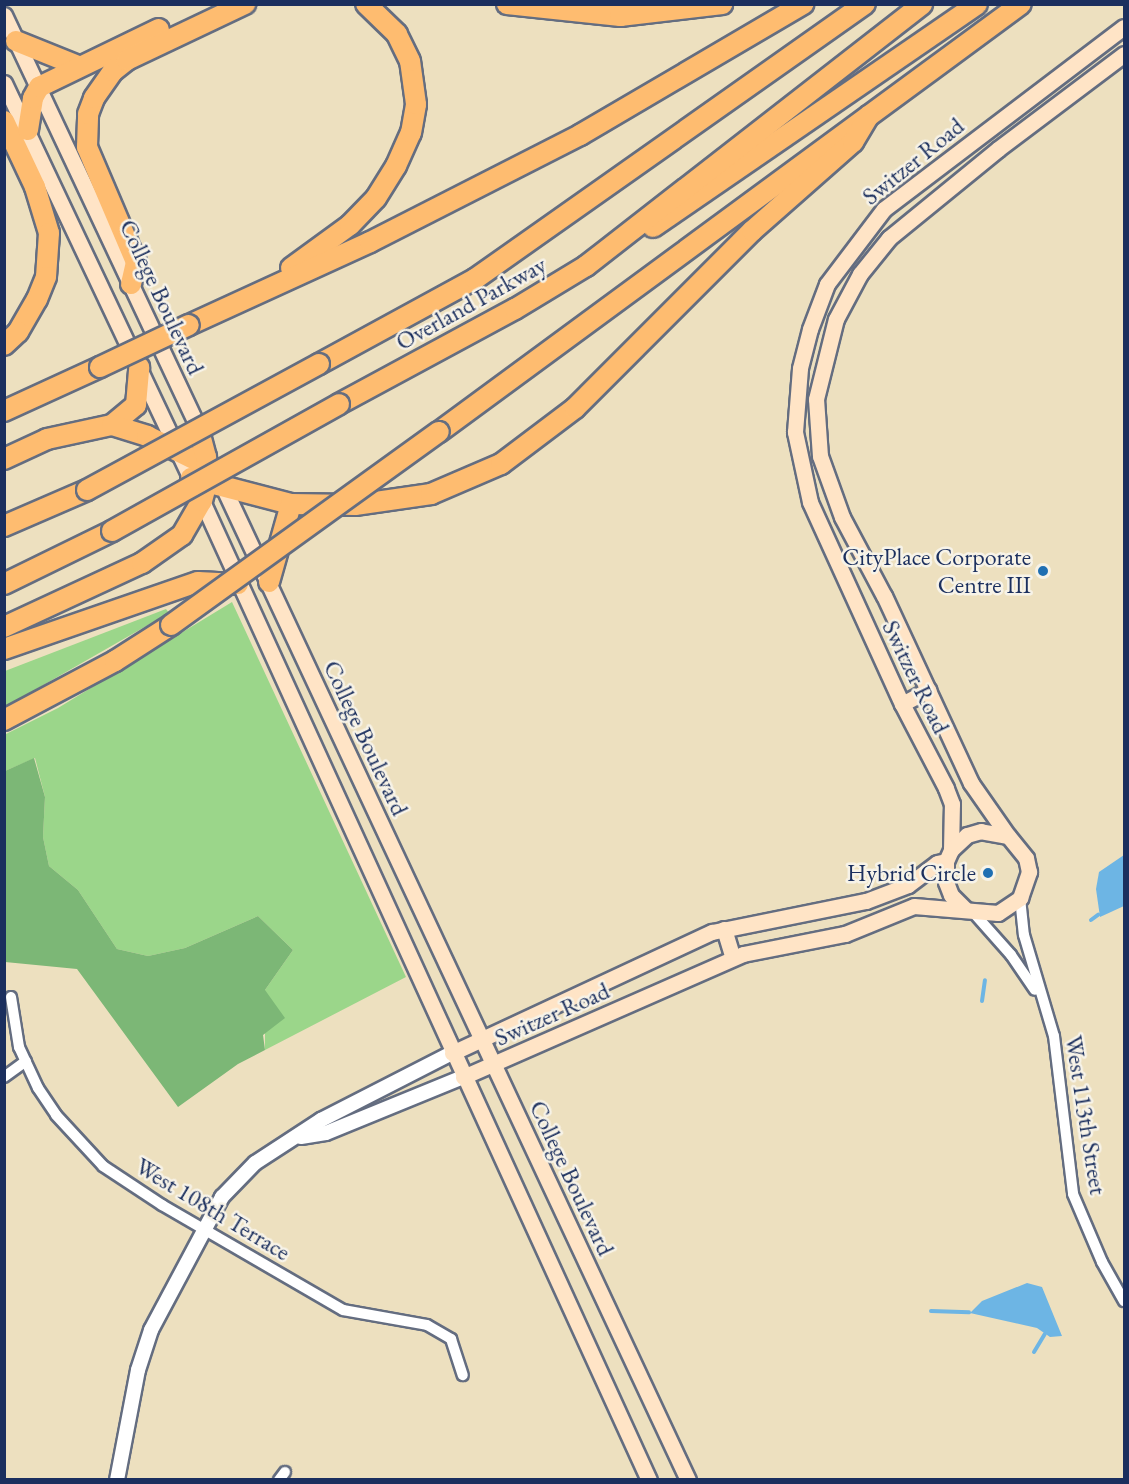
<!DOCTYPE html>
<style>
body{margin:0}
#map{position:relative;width:1129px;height:1484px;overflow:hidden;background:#ede0bf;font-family:"EB Garamond",serif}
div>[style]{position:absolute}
.green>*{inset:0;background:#9bd68a}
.forest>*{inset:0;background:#7cb776}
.water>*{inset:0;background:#6db5e4}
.stream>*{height:4px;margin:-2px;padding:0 2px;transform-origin:2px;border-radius:2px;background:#6db5e4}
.roads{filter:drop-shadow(2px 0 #646d80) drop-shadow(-2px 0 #646d80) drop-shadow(0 2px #646d80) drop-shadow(0 -2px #646d80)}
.minor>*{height:10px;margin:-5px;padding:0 5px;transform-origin:5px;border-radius:5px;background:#fff}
.tertiary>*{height:14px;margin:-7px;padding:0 7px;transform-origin:7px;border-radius:7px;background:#fff}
.secondary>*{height:15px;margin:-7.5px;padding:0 7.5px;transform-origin:7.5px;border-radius:7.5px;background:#ffe4c6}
.motorway>*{height:20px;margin:-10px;padding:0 10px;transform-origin:10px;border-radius:10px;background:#febc70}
.bridges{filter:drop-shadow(2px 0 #646d80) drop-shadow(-2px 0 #646d80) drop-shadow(0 2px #646d80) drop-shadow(0 -2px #646d80)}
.motorway-bridge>*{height:20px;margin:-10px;padding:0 10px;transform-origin:10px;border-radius:10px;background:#febc70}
.dots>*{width:16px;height:16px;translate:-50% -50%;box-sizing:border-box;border:3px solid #f7f3e8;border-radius:50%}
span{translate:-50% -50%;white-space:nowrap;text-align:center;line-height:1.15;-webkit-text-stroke:5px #f7f3e8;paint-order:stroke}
.street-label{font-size:24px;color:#1b2f5e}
.poi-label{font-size:24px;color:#1b2f5e}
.right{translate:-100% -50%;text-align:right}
.frame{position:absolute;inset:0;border:6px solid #1b2f5e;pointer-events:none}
</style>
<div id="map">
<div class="green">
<div style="clip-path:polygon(232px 602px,406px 977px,265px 1050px,265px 990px,293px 950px,258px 916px,185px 948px,148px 956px,117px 949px,78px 890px,49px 866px,43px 837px,45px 797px,35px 758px,5px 771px,4px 735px,58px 708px)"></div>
<div style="clip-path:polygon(166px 609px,169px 613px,5px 707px,5px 671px)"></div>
</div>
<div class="forest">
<div style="clip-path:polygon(34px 758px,45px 797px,43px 837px,49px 866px,78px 890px,117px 949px,148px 956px,185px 948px,258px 916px,293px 950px,265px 990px,285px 1018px,263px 1035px,265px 1050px,238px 1064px,178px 1107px,77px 969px,5px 962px,5px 771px)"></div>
</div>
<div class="water">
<div style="clip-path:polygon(1124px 855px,1124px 906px,1100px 917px,1096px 889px,1099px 872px)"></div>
<div style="clip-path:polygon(1027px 1283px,1042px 1287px,1062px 1336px,1050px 1337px,1037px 1328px,970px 1313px,982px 1301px)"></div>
</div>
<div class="stream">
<div style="left:1091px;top:920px;width:9px;rotate:-36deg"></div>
<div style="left:982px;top:1001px;width:21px;rotate:-82deg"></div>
<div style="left:931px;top:1311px;width:38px;rotate:2deg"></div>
<div style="left:1034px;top:1352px;width:21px;rotate:-59deg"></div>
</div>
<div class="roads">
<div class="minor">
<div style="left:1020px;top:898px;width:37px;rotate:84deg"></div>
<div style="left:1024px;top:935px;width:105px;rotate:73.5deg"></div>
<div style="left:1054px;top:1036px;width:159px;rotate:83.1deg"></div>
<div style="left:1073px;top:1194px;width:74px;rotate:66.9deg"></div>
<div style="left:1102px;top:1262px;width:45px;rotate:60.6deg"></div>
<div style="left:972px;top:911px;width:59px;rotate:48.4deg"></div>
<div style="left:1011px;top:955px;width:42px;rotate:55.6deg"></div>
<div style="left:11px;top:997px;width:51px;rotate:80.9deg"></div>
<div style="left:19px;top:1047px;width:45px;rotate:65.1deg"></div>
<div style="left:38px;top:1088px;width:32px;rotate:56deg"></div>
<div style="left:56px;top:1115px;width:69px;rotate:47.3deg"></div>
<div style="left:103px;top:1166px;width:71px;rotate:33.5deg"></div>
<div style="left:162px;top:1205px;width:209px;rotate:30.1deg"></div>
<div style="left:343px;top:1310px;width:85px;rotate:10.1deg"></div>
<div style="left:427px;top:1325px;width:28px;rotate:30deg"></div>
<div style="left:451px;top:1339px;width:38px;rotate:72deg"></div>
<div style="left:4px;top:1077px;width:27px;rotate:-36deg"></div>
<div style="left:279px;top:1480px;width:10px;rotate:-53deg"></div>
</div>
<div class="tertiary">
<div style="left:301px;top:1137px;width:25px;rotate:-9deg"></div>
<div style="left:326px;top:1133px;width:148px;rotate:-22.2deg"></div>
<div style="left:117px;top:1480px;width:112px;rotate:-79.2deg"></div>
<div style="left:138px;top:1370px;width:42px;rotate:-72deg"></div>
<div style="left:151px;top:1330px;width:151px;rotate:-61.9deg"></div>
<div style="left:222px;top:1197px;width:47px;rotate:-45.9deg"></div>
<div style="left:255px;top:1163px;width:79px;rotate:-33.1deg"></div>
<div style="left:321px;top:1120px;width:147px;rotate:-27.1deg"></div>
</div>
<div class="secondary">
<div style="left:4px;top:15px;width:467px;rotate:64.8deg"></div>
<div style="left:4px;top:83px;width:463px;rotate:64.7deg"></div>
<div style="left:202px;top:501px;width:1076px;rotate:65.46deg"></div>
<div style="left:220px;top:480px;width:1104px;rotate:64.92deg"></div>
<div style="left:902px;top:704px;width:30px;rotate:-28deg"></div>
<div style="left:1008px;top:836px;width:65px;rotate:-124.9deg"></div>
<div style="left:971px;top:783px;width:206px;rotate:-114.9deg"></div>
<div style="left:884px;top:596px;width:89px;rotate:-118deg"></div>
<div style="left:842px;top:517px;width:65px;rotate:-109.8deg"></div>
<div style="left:820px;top:456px;width:57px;rotate:-94deg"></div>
<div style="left:816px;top:399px;width:82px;rotate:-76deg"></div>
<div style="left:836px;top:319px;width:51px;rotate:-61.9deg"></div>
<div style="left:860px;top:274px;width:46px;rotate:-51.1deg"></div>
<div style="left:889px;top:238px;width:141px;rotate:-39.2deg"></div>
<div style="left:998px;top:149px;width:158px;rotate:-37deg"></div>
<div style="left:951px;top:850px;width:46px;rotate:-88.8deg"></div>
<div style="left:952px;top:804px;width:17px;rotate:-111deg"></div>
<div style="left:946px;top:788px;width:95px;rotate:-117.6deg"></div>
<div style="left:902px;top:704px;width:222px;rotate:-114.5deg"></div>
<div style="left:810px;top:502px;width:72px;rotate:-102.1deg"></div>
<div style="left:795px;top:432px;width:64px;rotate:-85.5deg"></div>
<div style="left:800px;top:368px;width:40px;rotate:-75.6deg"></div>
<div style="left:810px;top:329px;width:48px;rotate:-69.3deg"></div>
<div style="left:827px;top:284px;width:94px;rotate:-52.8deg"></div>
<div style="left:884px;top:209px;width:301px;rotate:-37.2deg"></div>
<div style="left:724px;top:929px;width:30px;rotate:73deg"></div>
<div style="left:452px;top:1053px;width:287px;rotate:-25deg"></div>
<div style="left:712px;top:932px;width:157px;rotate:-11.4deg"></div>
<div style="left:866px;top:901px;width:45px;rotate:-20.9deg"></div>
<div style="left:908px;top:885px;width:36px;rotate:-37deg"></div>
<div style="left:937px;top:863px;width:9px;rotate:-13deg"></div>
<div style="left:463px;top:1077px;width:306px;rotate:-23.7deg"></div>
<div style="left:743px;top:954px;width:104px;rotate:-11.1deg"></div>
<div style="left:845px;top:934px;width:74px;rotate:-22.1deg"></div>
<div style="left:914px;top:906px;width:84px;rotate:4.8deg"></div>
<div style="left:998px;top:913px;width:27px;rotate:-34deg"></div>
<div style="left:1020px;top:898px;width:28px;rotate:-71deg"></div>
<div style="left:1029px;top:872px;width:14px;rotate:-102deg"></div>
<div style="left:1026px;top:858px;width:28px;rotate:-129deg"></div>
<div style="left:1008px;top:836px;width:27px;rotate:-170deg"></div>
<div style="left:981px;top:831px;width:15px;rotate:164deg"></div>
<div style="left:967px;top:835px;width:22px;rotate:137deg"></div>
<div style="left:951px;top:850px;width:12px;rotate:114deg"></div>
<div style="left:946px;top:861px;width:21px;rotate:90deg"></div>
<div style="left:946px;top:882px;width:14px;rotate:69deg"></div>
<div style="left:951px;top:895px;width:21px;rotate:45deg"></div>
</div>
<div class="motorway">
<div style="left:507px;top:4px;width:114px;rotate:6.1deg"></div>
<div style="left:620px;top:16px;width:103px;rotate:-6.7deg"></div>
<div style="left:16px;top:41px;width:67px;rotate:22deg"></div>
<div style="left:4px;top:121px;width:73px;rotate:64.8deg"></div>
<div style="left:35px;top:187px;width:48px;rotate:73.1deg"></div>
<div style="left:49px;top:233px;width:44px;rotate:93.9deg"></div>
<div style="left:46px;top:277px;width:24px;rotate:112deg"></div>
<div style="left:37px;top:299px;width:38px;rotate:120deg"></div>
<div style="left:18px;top:332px;width:19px;rotate:137deg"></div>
<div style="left:28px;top:130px;width:32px;rotate:-81deg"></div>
<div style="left:33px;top:98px;width:13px;rotate:-61deg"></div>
<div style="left:39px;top:87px;width:133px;rotate:-25.8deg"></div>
<div style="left:653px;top:227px;width:393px;rotate:-34.5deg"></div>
<div style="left:291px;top:268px;width:73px;rotate:-36.1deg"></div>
<div style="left:350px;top:225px;width:37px;rotate:-46deg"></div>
<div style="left:376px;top:198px;width:38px;rotate:-58deg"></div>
<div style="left:396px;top:166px;width:36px;rotate:-66deg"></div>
<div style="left:411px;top:133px;width:29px;rotate:-80deg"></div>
<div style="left:416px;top:104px;width:43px;rotate:-97.9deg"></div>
<div style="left:410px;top:61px;width:30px;rotate:-116deg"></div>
<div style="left:397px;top:34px;width:43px;rotate:-135.9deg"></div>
<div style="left:131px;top:284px;width:23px;rotate:-77deg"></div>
<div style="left:136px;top:262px;width:125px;rotate:-113.1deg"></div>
<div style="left:87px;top:147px;width:33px;rotate:-88deg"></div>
<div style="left:88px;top:114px;width:17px;rotate:-69deg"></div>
<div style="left:94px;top:98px;width:33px;rotate:-55deg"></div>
<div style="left:113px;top:71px;width:18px;rotate:-38deg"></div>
<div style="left:127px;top:60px;width:131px;rotate:-25.4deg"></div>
<div style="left:189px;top:325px;width:199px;rotate:-24.6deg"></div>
<div style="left:370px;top:242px;width:236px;rotate:-27deg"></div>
<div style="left:580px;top:135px;width:259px;rotate:-30.4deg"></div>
<div style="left:319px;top:364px;width:178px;rotate:-28.6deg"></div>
<div style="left:475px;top:279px;width:477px;rotate:-35.2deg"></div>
<div style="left:339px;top:404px;width:200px;rotate:-28.4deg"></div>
<div style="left:515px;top:309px;width:83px;rotate:-31.2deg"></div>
<div style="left:586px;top:266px;width:426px;rotate:-37.9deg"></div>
<div style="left:4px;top:411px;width:106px;rotate:-24.6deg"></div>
<div style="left:112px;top:425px;width:31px;rotate:-40deg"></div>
<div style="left:136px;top:405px;width:38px;rotate:-85deg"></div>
<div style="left:439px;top:432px;width:722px;rotate:-36.33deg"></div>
<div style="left:4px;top:459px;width:47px;rotate:-24.9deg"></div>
<div style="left:47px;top:439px;width:66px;rotate:-12.2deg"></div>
<div style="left:112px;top:425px;width:37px;rotate:17deg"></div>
<div style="left:147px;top:436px;width:77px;rotate:26.2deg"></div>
<div style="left:191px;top:478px;width:103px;rotate:14.6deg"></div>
<div style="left:291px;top:504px;width:64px;rotate:0.9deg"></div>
<div style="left:355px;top:505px;width:77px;rotate:-8.2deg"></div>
<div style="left:431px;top:494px;width:76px;rotate:-23.2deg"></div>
<div style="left:501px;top:464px;width:93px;rotate:-37.1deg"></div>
<div style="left:575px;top:408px;width:250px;rotate:-45deg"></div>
<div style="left:752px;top:231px;width:135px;rotate:-41.4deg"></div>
<div style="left:853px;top:142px;width:31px;rotate:-59deg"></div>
<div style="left:4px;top:526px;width:90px;rotate:-23.4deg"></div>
<div style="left:269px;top:582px;width:81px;rotate:-74.2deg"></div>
<div style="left:4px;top:584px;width:120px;rotate:-26.1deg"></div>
<div style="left:4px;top:627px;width:152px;rotate:-24.9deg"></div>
<div style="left:142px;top:563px;width:49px;rotate:-35deg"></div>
<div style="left:182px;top:535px;width:39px;rotate:-60deg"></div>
<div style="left:202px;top:501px;width:20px;rotate:-75deg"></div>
<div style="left:207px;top:482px;width:25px;rotate:-92deg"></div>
<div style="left:206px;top:457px;width:28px;rotate:-105deg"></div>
<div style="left:4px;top:649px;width:205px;rotate:-19.1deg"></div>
<div style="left:198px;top:582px;width:40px;rotate:2.9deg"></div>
<div style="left:4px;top:720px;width:126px;rotate:-28deg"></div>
<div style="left:115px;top:661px;width:67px;rotate:-32.7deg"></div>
</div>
</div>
<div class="bridges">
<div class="motorway-bridge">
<div style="left:100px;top:367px;width:98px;rotate:-25.3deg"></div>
<div style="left:87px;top:490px;width:264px;rotate:-28.5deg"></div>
<div style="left:112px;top:531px;width:260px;rotate:-29.2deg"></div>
<div style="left:171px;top:625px;width:330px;rotate:-35.8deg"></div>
</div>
</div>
<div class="dots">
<div style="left:1043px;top:571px;background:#1f6fb2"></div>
<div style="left:988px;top:873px;background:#1f6fb2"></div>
</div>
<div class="street-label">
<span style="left:913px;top:161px;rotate:-39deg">Switzer Road</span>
<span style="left:162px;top:297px;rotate:65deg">College Boulevard</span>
<span style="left:471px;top:303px;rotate:-29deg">Overland Parkway</span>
<span style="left:916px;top:677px;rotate:64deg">Switzer Road</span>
<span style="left:366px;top:738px;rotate:65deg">College Boulevard</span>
<span style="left:552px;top:1014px;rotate:-24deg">Switzer Road</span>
<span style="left:1086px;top:1115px;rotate:81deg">West 113th Street</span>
<span style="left:572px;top:1178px;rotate:65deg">College Boulevard</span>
<span style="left:213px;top:1209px;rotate:31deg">West 108th Terrace</span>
</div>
<div class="poi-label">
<span class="right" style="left:1031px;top:571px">CityPlace Corporate<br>Centre III</span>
<span class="right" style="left:976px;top:873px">Hybrid Circle</span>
</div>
<div class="frame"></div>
</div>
